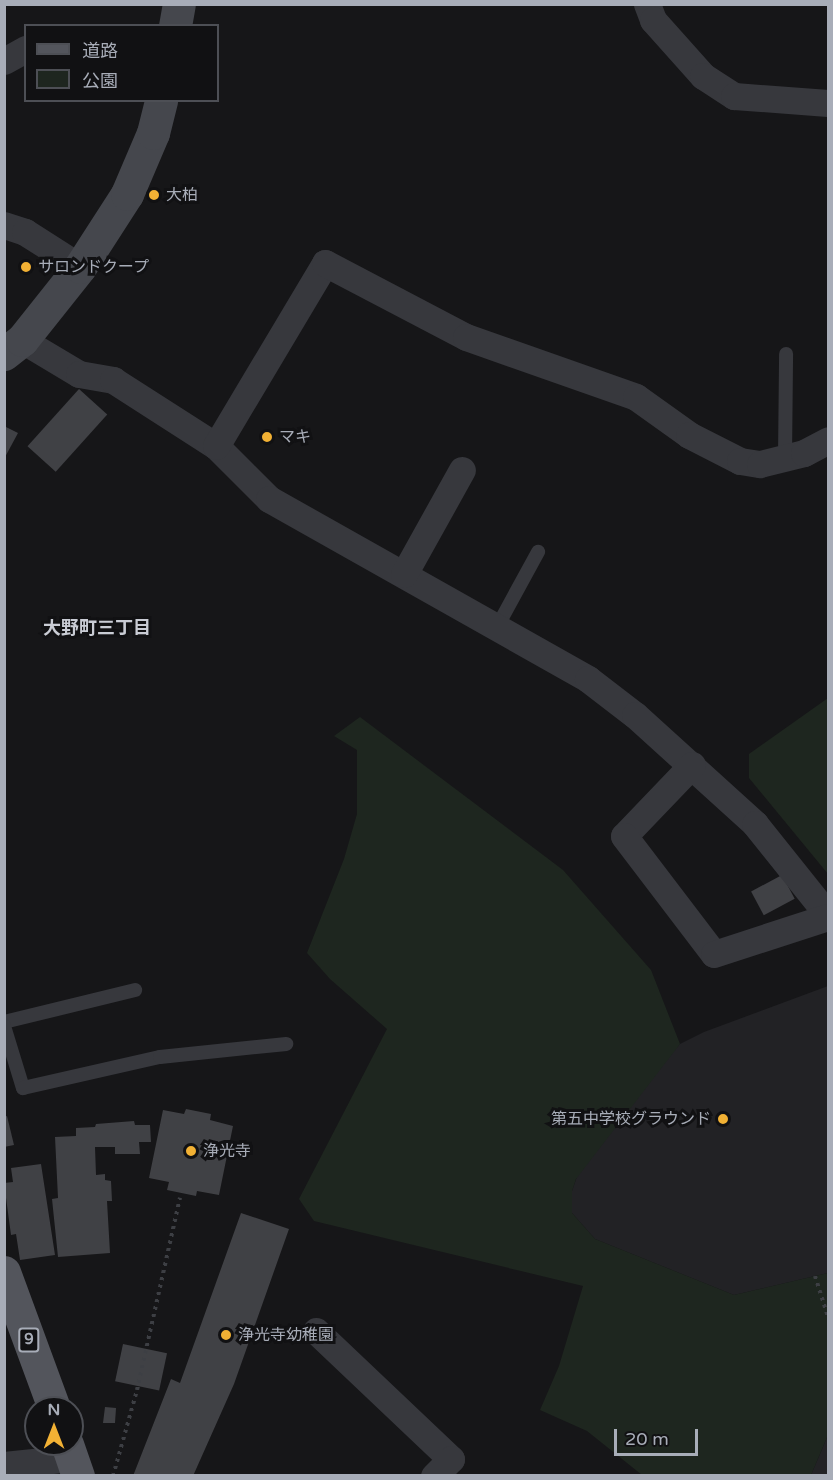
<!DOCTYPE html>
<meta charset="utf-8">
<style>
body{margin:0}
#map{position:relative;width:833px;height:1480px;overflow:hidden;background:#161618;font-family:"Varela Round","Noto Sans JP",sans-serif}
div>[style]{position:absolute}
.built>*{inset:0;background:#222225}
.green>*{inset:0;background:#1e261f}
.building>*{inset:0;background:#404145;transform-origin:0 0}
.path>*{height:4px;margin-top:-2px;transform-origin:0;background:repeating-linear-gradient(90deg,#3d3f44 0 3px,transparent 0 7.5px)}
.lane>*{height:14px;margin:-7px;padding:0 7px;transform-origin:7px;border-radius:7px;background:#37383d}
.street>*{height:27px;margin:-13.5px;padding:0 13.5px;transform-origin:13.5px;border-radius:13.5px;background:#37383d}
.secondary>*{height:33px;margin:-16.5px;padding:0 16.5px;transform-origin:16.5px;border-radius:16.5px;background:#45474d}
.primary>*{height:33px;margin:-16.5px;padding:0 16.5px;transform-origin:16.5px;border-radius:16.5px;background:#53555c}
.dots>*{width:16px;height:16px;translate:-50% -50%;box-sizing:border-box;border:3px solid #111113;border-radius:50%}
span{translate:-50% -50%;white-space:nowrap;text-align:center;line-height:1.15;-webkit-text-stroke:6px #111113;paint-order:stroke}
.shield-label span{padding:2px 4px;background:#111113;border:2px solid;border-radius:4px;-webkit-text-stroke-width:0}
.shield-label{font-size:15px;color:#a8adb8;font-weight:700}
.poi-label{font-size:16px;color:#a8adb8}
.left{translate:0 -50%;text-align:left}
.right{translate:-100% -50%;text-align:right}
.neighbourhood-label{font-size:18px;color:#c9ccd4;font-weight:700}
.frame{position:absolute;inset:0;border:6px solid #a8adb8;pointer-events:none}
.legend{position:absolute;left:24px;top:24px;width:195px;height:78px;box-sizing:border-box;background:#111113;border:2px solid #4d4f55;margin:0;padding:8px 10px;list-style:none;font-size:18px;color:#a8adb8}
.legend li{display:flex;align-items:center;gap:12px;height:30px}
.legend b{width:30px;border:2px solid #4d4f55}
.north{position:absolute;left:24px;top:1396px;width:60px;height:60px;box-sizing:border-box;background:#111113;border:2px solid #4d4f55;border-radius:50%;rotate:0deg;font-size:16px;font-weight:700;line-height:24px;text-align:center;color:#a8adb8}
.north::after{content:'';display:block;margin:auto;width:21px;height:27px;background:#f2b134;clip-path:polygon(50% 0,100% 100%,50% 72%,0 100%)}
.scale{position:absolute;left:614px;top:1429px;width:84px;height:27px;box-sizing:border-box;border:3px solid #a8adb8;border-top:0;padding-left:8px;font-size:18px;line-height:21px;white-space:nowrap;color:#a8adb8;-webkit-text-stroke:4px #111113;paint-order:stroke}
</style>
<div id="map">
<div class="built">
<div style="clip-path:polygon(828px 986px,828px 1273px,734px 1295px,595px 1239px,572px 1213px,572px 1191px,580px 1168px,655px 1071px,680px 1044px,704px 1032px)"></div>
<div style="clip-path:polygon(828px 1435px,828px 1475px,811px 1475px)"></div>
</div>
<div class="green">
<div style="clip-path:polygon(828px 698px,828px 874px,749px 778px,749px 754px)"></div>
<div style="clip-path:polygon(360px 717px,563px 870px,651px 970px,680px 1044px,576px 1179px,572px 1191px,572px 1213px,595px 1239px,734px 1295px,828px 1273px,828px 1435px,811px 1475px,642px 1475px,587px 1431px,540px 1410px,559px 1366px,583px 1286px,314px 1221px,299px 1199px,387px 1029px,330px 979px,307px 953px,344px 859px,357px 814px,357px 750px,334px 736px)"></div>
</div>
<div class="building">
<div style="left:79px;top:389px;width:38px;height:77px;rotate:42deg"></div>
<div style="clip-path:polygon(4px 426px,18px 433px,4px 459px)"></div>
<div style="left:782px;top:875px;width:27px;height:35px;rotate:62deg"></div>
<div style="clip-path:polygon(186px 1109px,211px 1114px,210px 1120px,233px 1126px,219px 1195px,197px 1191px,196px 1196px,167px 1190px,169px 1182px,149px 1178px,163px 1110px,184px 1114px)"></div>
<div style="clip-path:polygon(7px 1116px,14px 1145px,4px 1147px,4px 1117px)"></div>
<div style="clip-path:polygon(134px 1121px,135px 1125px,150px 1125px,151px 1142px,139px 1142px,140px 1154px,115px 1154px,115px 1147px,95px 1147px,96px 1175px,105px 1174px,105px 1180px,111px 1181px,112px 1201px,107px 1201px,110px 1253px,58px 1257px,52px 1199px,58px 1198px,55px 1137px,76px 1136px,76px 1128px,95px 1127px,96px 1124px)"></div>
<div style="clip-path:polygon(41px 1164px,55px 1255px,20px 1260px,16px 1234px,11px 1235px,4px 1183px,13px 1182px,11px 1168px)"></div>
<div style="clip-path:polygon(241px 1213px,289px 1229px,234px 1384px,193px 1476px,133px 1476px,171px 1379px,180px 1383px)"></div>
<div style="left:123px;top:1344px;width:45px;height:38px;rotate:12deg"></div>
<div style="clip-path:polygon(105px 1407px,116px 1408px,115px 1423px,103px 1423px)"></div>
</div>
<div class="path">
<div style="left:815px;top:1276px;width:43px;rotate:72.4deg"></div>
<div style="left:113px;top:1476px;width:89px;rotate:-74.4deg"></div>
<div style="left:137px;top:1390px;width:197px;rotate:-77.4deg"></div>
</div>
<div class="lane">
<div style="left:785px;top:458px;width:104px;rotate:-89.4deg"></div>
<div style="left:496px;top:629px;width:88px;rotate:-61.4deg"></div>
<div style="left:4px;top:1022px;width:135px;rotate:-13.7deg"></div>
<div style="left:4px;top:1026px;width:65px;rotate:73deg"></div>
<div style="left:23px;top:1088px;width:140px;rotate:-12.8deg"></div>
<div style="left:160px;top:1057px;width:127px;rotate:-5.9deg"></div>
</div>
<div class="street">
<div style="left:647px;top:4px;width:17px;rotate:69deg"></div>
<div style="left:653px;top:20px;width:75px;rotate:48.2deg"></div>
<div style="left:703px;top:76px;width:37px;rotate:33deg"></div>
<div style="left:734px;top:96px;width:94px;rotate:4.3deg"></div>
<div style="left:4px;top:61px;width:25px;rotate:-29deg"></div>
<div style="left:4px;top:225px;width:22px;rotate:18deg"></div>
<div style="left:25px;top:232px;width:65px;rotate:32.5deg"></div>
<div style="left:22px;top:340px;width:66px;rotate:30.8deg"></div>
<div style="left:79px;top:374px;width:35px;rotate:10deg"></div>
<div style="left:113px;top:380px;width:122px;rotate:32.7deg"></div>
<div style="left:216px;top:446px;width:75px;rotate:45deg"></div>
<div style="left:269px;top:499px;width:366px;rotate:29.4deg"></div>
<div style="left:588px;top:679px;width:59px;rotate:37.5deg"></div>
<div style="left:635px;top:715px;width:162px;rotate:42.2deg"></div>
<div style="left:755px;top:824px;width:117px;rotate:51.3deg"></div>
<div style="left:216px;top:446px;width:213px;rotate:-59.2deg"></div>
<div style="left:325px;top:263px;width:159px;rotate:27.7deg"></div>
<div style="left:466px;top:337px;width:180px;rotate:19.4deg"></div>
<div style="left:636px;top:397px;width:65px;rotate:35.6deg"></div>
<div style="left:689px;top:435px;width:57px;rotate:27deg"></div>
<div style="left:740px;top:461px;width:20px;rotate:9deg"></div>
<div style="left:760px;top:464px;width:45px;rotate:-14deg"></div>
<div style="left:804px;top:453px;width:27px;rotate:-28deg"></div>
<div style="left:404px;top:574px;width:119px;rotate:-60.9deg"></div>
<div style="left:692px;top:765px;width:98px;rotate:133.8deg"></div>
<div style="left:624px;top:836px;width:148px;rotate:52.7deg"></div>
<div style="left:714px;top:954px;width:120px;rotate:-18deg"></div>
<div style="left:316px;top:1331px;width:186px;rotate:43.5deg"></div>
<div style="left:451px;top:1459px;width:24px;rotate:135deg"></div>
<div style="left:4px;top:1465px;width:68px;rotate:-5.9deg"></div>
</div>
<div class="secondary">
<div style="left:175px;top:26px;width:22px;rotate:-80deg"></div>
<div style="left:4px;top:354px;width:23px;rotate:-38deg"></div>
<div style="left:22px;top:340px;width:93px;rotate:-51.5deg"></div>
<div style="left:80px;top:267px;width:87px;rotate:-57.2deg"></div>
<div style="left:127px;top:194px;width:66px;rotate:-66.9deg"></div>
<div style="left:153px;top:133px;width:34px;rotate:-76deg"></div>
</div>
<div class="primary">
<div style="left:4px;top:1272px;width:145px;rotate:69.8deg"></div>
<div style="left:67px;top:1444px;width:34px;rotate:71deg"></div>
</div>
<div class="dots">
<div style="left:154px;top:195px;background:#f2b134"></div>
<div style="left:26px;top:267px;background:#f2b134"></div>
<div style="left:267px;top:437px;background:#f2b134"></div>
<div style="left:723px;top:1119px;background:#f2b134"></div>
<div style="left:191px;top:1151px;background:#f2b134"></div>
<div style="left:226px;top:1335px;background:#f2b134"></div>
</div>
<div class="shield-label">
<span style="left:29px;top:1340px">9</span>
</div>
<div class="poi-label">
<span class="left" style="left:166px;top:195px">大柏</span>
<span class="left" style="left:38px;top:267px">サロンドクープ</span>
<span class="left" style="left:279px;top:437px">マキ</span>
<span class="right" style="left:711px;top:1119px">第五中学校グラウンド</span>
<span class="left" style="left:203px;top:1151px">浄光寺</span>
<span class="left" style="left:238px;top:1335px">浄光寺幼稚園</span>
</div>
<div class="neighbourhood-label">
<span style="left:97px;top:628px">大野町三丁目</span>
</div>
<div class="frame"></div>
<ul class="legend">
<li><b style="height:8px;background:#53555c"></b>道路</li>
<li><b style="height:16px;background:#1e261f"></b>公園</li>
</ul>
<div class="north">N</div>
<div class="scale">20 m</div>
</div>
